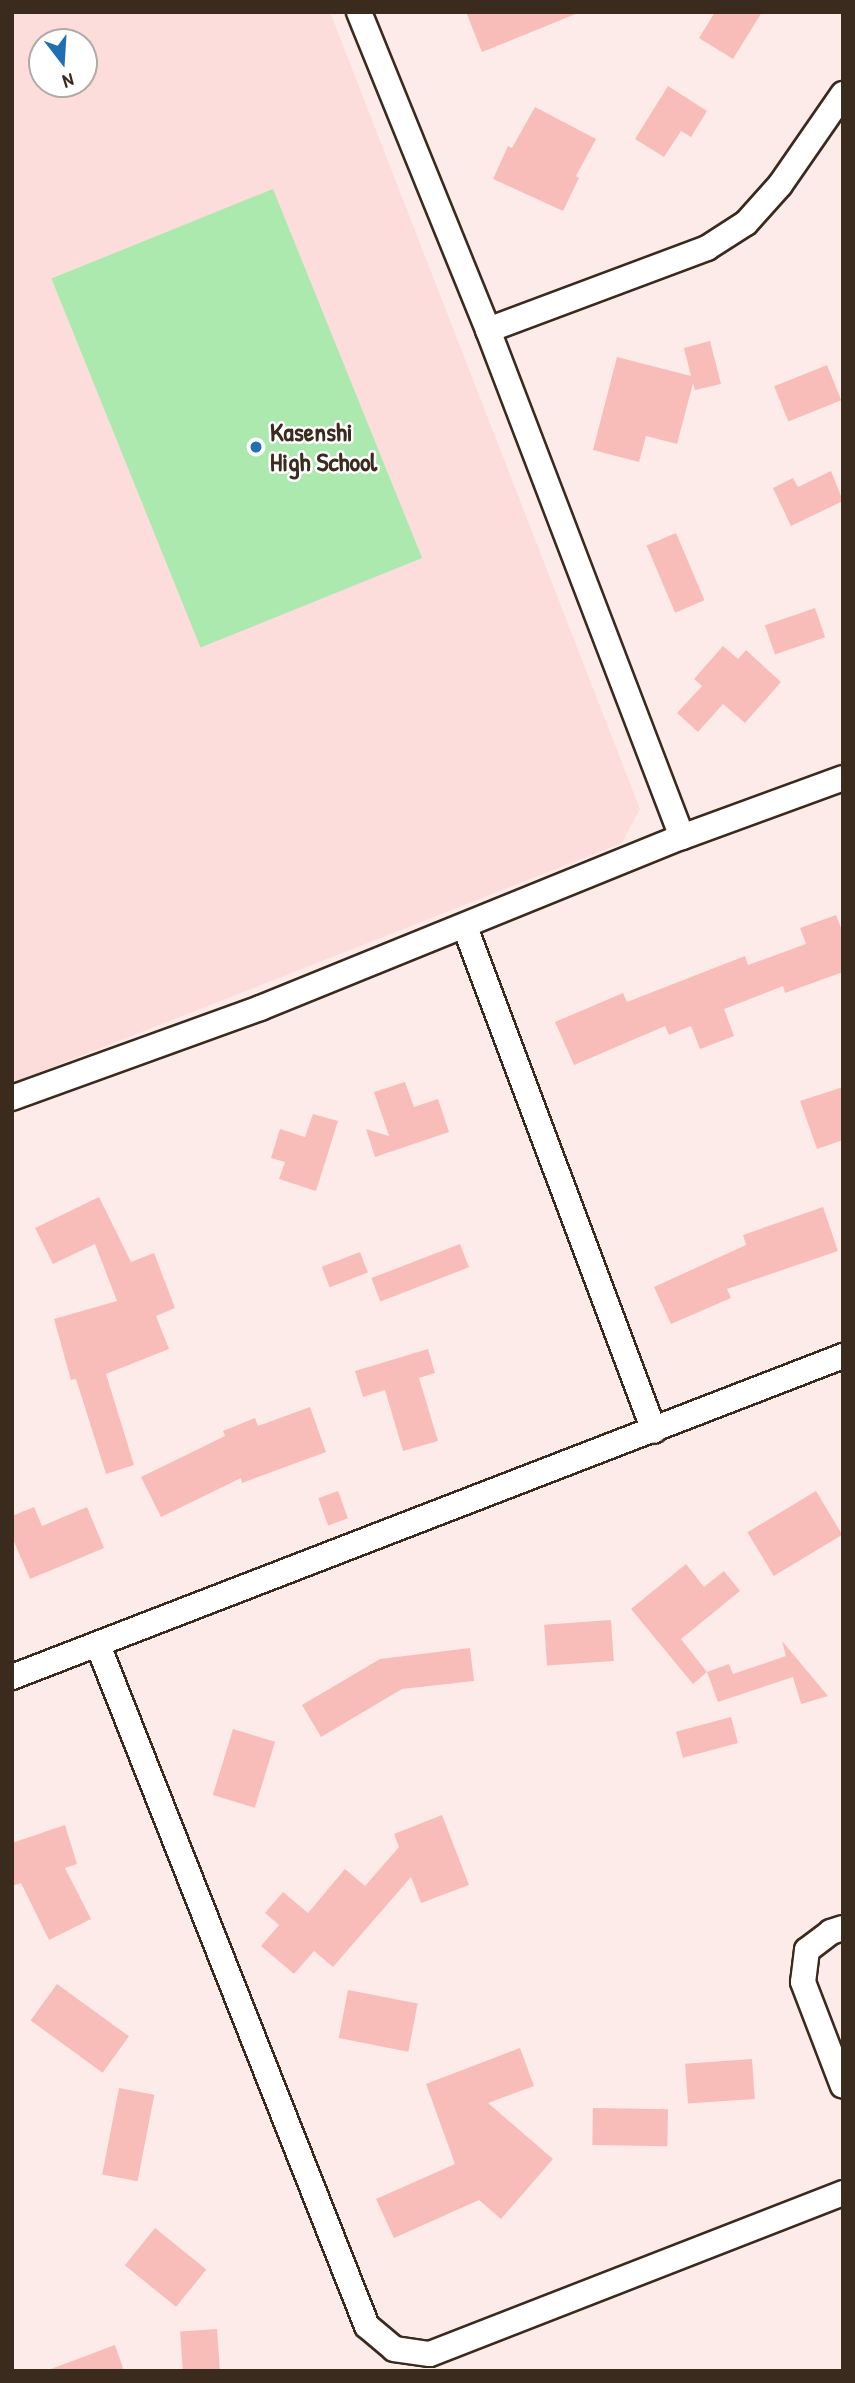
<!DOCTYPE html>
<style>
body{margin:0}
#map{position:relative;width:855px;height:2383px;overflow:hidden;background:#fdebea;font-family:"Patrick Hand",sans-serif}
div>[style]{position:absolute}
.built>*{inset:0;background:#fcdddb}
.green>*{inset:0;background:#abe9af;transform-origin:0 0}
.building>*{inset:0;background:#f9bdb9;transform-origin:0 0}
.roads{filter:drop-shadow(2px 0 #3b2a1e) drop-shadow(-2px 0 #3b2a1e) drop-shadow(0 2px #3b2a1e) drop-shadow(0 -2px #3b2a1e)}
.street>*{height:24px;margin:-12px;padding:0 12px;transform-origin:12px;border-radius:12px;background:#fff}
.dots>*{width:19px;height:19px;translate:-50% -50%;box-sizing:border-box;border:4px solid #fff;border-radius:50%}
span{translate:-50% -50%;white-space:nowrap;text-align:center;line-height:1.15;-webkit-text-stroke:5px #fff;paint-order:stroke}
.poi-label{font-size:26px;color:#3b2a1e;font-weight:700}
.left{translate:0 -50%;text-align:left}
.frame{position:absolute;inset:0;border:14px solid #3b2a1e;pointer-events:none}
.north{position:absolute;left:28px;top:28px;width:70px;height:70px;box-sizing:border-box;background:#fff;border:2px solid #b1aaa5;border-radius:50%;rotate:163deg;font-size:19px;font-weight:700;line-height:28px;text-align:center;color:#3b2a1e}
.north::after{content:'';display:block;margin:auto;width:24px;height:32px;background:#1f6fb2;clip-path:polygon(50% 0,100% 100%,50% 72%,0 100%)}
</style>
<div id="map">
<div class="built">
<div style="clip-path:polygon(evenodd,12px 12px,330px 12px,640px 809px,622px 843px,12px 1083px,12px 12px,42px 42px,84px 42px,84px 84px,42px 84px,42px 42px)"></div>
</div>
<div class="green">
<div style="left:273px;top:189px;width:398px;height:239px;rotate:68deg"></div>
</div>
<div class="building">
<div style="clip-path:polygon(466px 12px,578px 12px,578px 13px,482px 52px)"></div>
<div style="clip-path:polygon(715px 12px,762px 12px,733px 59px,699px 38px)"></div>
<div style="clip-path:polygon(668px 86px,707px 111px,691px 137px,681px 131px,664px 157px,635px 139px)"></div>
<div style="clip-path:polygon(535px 107px,596px 139px,576px 176px,579px 178px,563px 211px,493px 179px,508px 146px,512px 148px)"></div>
<div style="clip-path:polygon(710px 341px,721px 384px,695px 390px,693px 383px,677px 444px,646px 436px,639px 462px,593px 450px,617px 357px,691px 376px,684px 348px)"></div>
<div style="left:827px;top:365px;width:38px;height:57px;rotate:68deg"></div>
<div style="clip-path:polygon(831px 471px,843px 501px,791px 526px,773px 488px,793px 478px,798px 487px)"></div>
<div style="left:676px;top:533px;width:73px;height:32px;rotate:67deg"></div>
<div style="left:815px;top:608px;width:31px;height:53px;rotate:71deg"></div>
<div style="clip-path:polygon(723px 646px,738px 659px,746px 650px,781px 682px,745px 723px,723px 704px,698px 732px,677px 713px,702px 686px,694px 679px)"></div>
<div style="clip-path:polygon(836px 915px,843px 933px,843px 972px,785px 993px,783px 986px,724px 1009px,734px 1036px,700px 1049px,691px 1026px,669px 1035px,665px 1026px,574px 1065px,555px 1022px,623px 993px,627px 1002px,745px 956px,748px 965px,806px 944px,800px 928px)"></div>
<div style="clip-path:polygon(405px 1082px,414px 1107px,438px 1099px,449px 1132px,375px 1157px,366px 1129px,389px 1136px,374px 1092px)"></div>
<div style="clip-path:polygon(843px 1087px,843px 1140px,817px 1149px,800px 1101px)"></div>
<div style="clip-path:polygon(313px 1114px,338px 1121px,316px 1191px,279px 1179px,285px 1162px,271px 1158px,280px 1129px,305px 1137px)"></div>
<div style="clip-path:polygon(99px 1197px,131px 1262px,154px 1253px,175px 1308px,156px 1316px,169px 1349px,106px 1374px,134px 1465px,106px 1474px,76px 1379px,71px 1380px,54px 1319px,117px 1301px,95px 1244px,53px 1264px,35px 1228px)"></div>
<div style="clip-path:polygon(823px 1207px,838px 1251px,727px 1289px,731px 1298px,671px 1324px,654px 1287px,746px 1245px,743px 1235px)"></div>
<div style="left:460px;top:1244px;width:25px;height:95px;rotate:69deg"></div>
<div style="left:360px;top:1252px;width:22px;height:41px;rotate:69deg"></div>
<div style="clip-path:polygon(428px 1349px,435px 1373px,419px 1378px,438px 1441px,403px 1451px,385px 1390px,363px 1397px,355px 1371px)"></div>
<div style="clip-path:polygon(310px 1407px,326px 1452px,242px 1483px,241px 1478px,161px 1517px,141px 1477px,225px 1436px,223px 1431px,255px 1418px,258px 1426px)"></div>
<div style="left:338px;top:1491px;width:29px;height:21px;rotate:70deg"></div>
<div style="left:816px;top:1491px;width:51px;height:80px;rotate:59deg"></div>
<div style="clip-path:polygon(34px 1507px,42px 1526px,87px 1507px,104px 1548px,30px 1579px,12px 1537px,12px 1516px)"></div>
<div style="clip-path:polygon(686px 1564px,704px 1587px,724px 1571px,740px 1591px,681px 1639px,707px 1672px,693px 1684px,631px 1609px)"></div>
<div style="left:611px;top:1620px;width:41px;height:67px;rotate:86deg"></div>
<div style="clip-path:polygon(782px 1641px,828px 1696px,801px 1704px,793px 1677px,718px 1702px,707px 1672px,729px 1664px,733px 1674px,786px 1656px)"></div>
<div style="clip-path:polygon(470px 1648px,474px 1681px,402px 1689px,321px 1737px,302px 1705px,380px 1659px)"></div>
<div style="left:731px;top:1717px;width:27px;height:57px;rotate:75deg"></div>
<div style="left:233px;top:1729px;width:44px;height:69px;rotate:17deg"></div>
<div style="clip-path:polygon(442px 1815px,469px 1885px,421px 1903px,411px 1877px,333px 1967px,314px 1951px,294px 1974px,261px 1946px,279px 1925px,265px 1913px,283px 1892px,308px 1913px,345px 1869px,365px 1886px,399px 1847px,394px 1834px)"></div>
<div style="clip-path:polygon(65px 1825px,77px 1864px,65px 1868px,91px 1919px,49px 1940px,21px 1883px,12px 1886px,12px 1843px)"></div>
<div style="left:57px;top:1984px;width:89px;height:45px;rotate:36deg"></div>
<div style="left:348px;top:1990px;width:71px;height:49px;rotate:11deg"></div>
<div style="clip-path:polygon(520px 2048px,534px 2086px,488px 2103px,553px 2159px,501px 2219px,479px 2200px,394px 2238px,376px 2199px,455px 2164px,426px 2084px)"></div>
<div style="left:752px;top:2059px;width:40px;height:67px;rotate:86deg"></div>
<div style="left:119px;top:2088px;width:36px;height:88px;rotate:11deg"></div>
<div style="left:593px;top:2108px;width:75px;height:37px;rotate:1deg"></div>
<div style="left:155px;top:2228px;width:66px;height:48px;rotate:39deg"></div>
<div style="left:217px;top:2329px;width:42px;height:37px;rotate:86deg"></div>
<div style="clip-path:polygon(115px 2345px,124px 2371px,52px 2371px,51px 2369px)"></div>
</div>
<div class="roads">
<div class="street">
<div style="left:359px;top:12px;width:343px;rotate:67.9deg"></div>
<div style="left:488px;top:330px;width:543px;rotate:69.06deg"></div>
<div style="left:488px;top:330px;width:234px;rotate:-20.5deg"></div>
<div style="left:707px;top:248px;width:46px;rotate:-32.7deg"></div>
<div style="left:746px;top:223px;width:51px;rotate:-48.2deg"></div>
<div style="left:780px;top:185px;width:111px;rotate:-55.3deg"></div>
<div style="left:465px;top:927px;width:538px;rotate:69.44deg"></div>
<div style="left:12px;top:1098px;width:264px;rotate:-19.9deg"></div>
<div style="left:260px;top:1008px;width:455px;rotate:-22.1deg"></div>
<div style="left:682px;top:837px;width:171px;rotate:-20.1deg"></div>
<div style="left:98px;top:1645px;width:732px;rotate:68.45deg"></div>
<div style="left:367px;top:2326px;width:35px;rotate:40deg"></div>
<div style="left:394px;top:2349px;width:36px;rotate:8deg"></div>
<div style="left:430px;top:2354px;width:443px;rotate:-21.3deg"></div>
<div style="left:12px;top:1677px;width:891px;rotate:-21.12deg"></div>
<div style="left:843px;top:1928px;width:13px;rotate:162deg"></div>
<div style="left:831px;top:1932px;width:30px;rotate:143deg"></div>
<div style="left:807px;top:1950px;width:32px;rotate:97deg"></div>
<div style="left:803px;top:1982px;width:111px;rotate:69deg"></div>
</div>
</div>
<div class="dots">
<div style="left:256px;top:447px;background:#1f6fb2"></div>
</div>
<div class="poi-label">
<span class="left" style="left:270px;top:447px">Kasenshi<br>High School</span>
</div>
<div class="frame"></div>
<div class="north">N</div>
</div>
